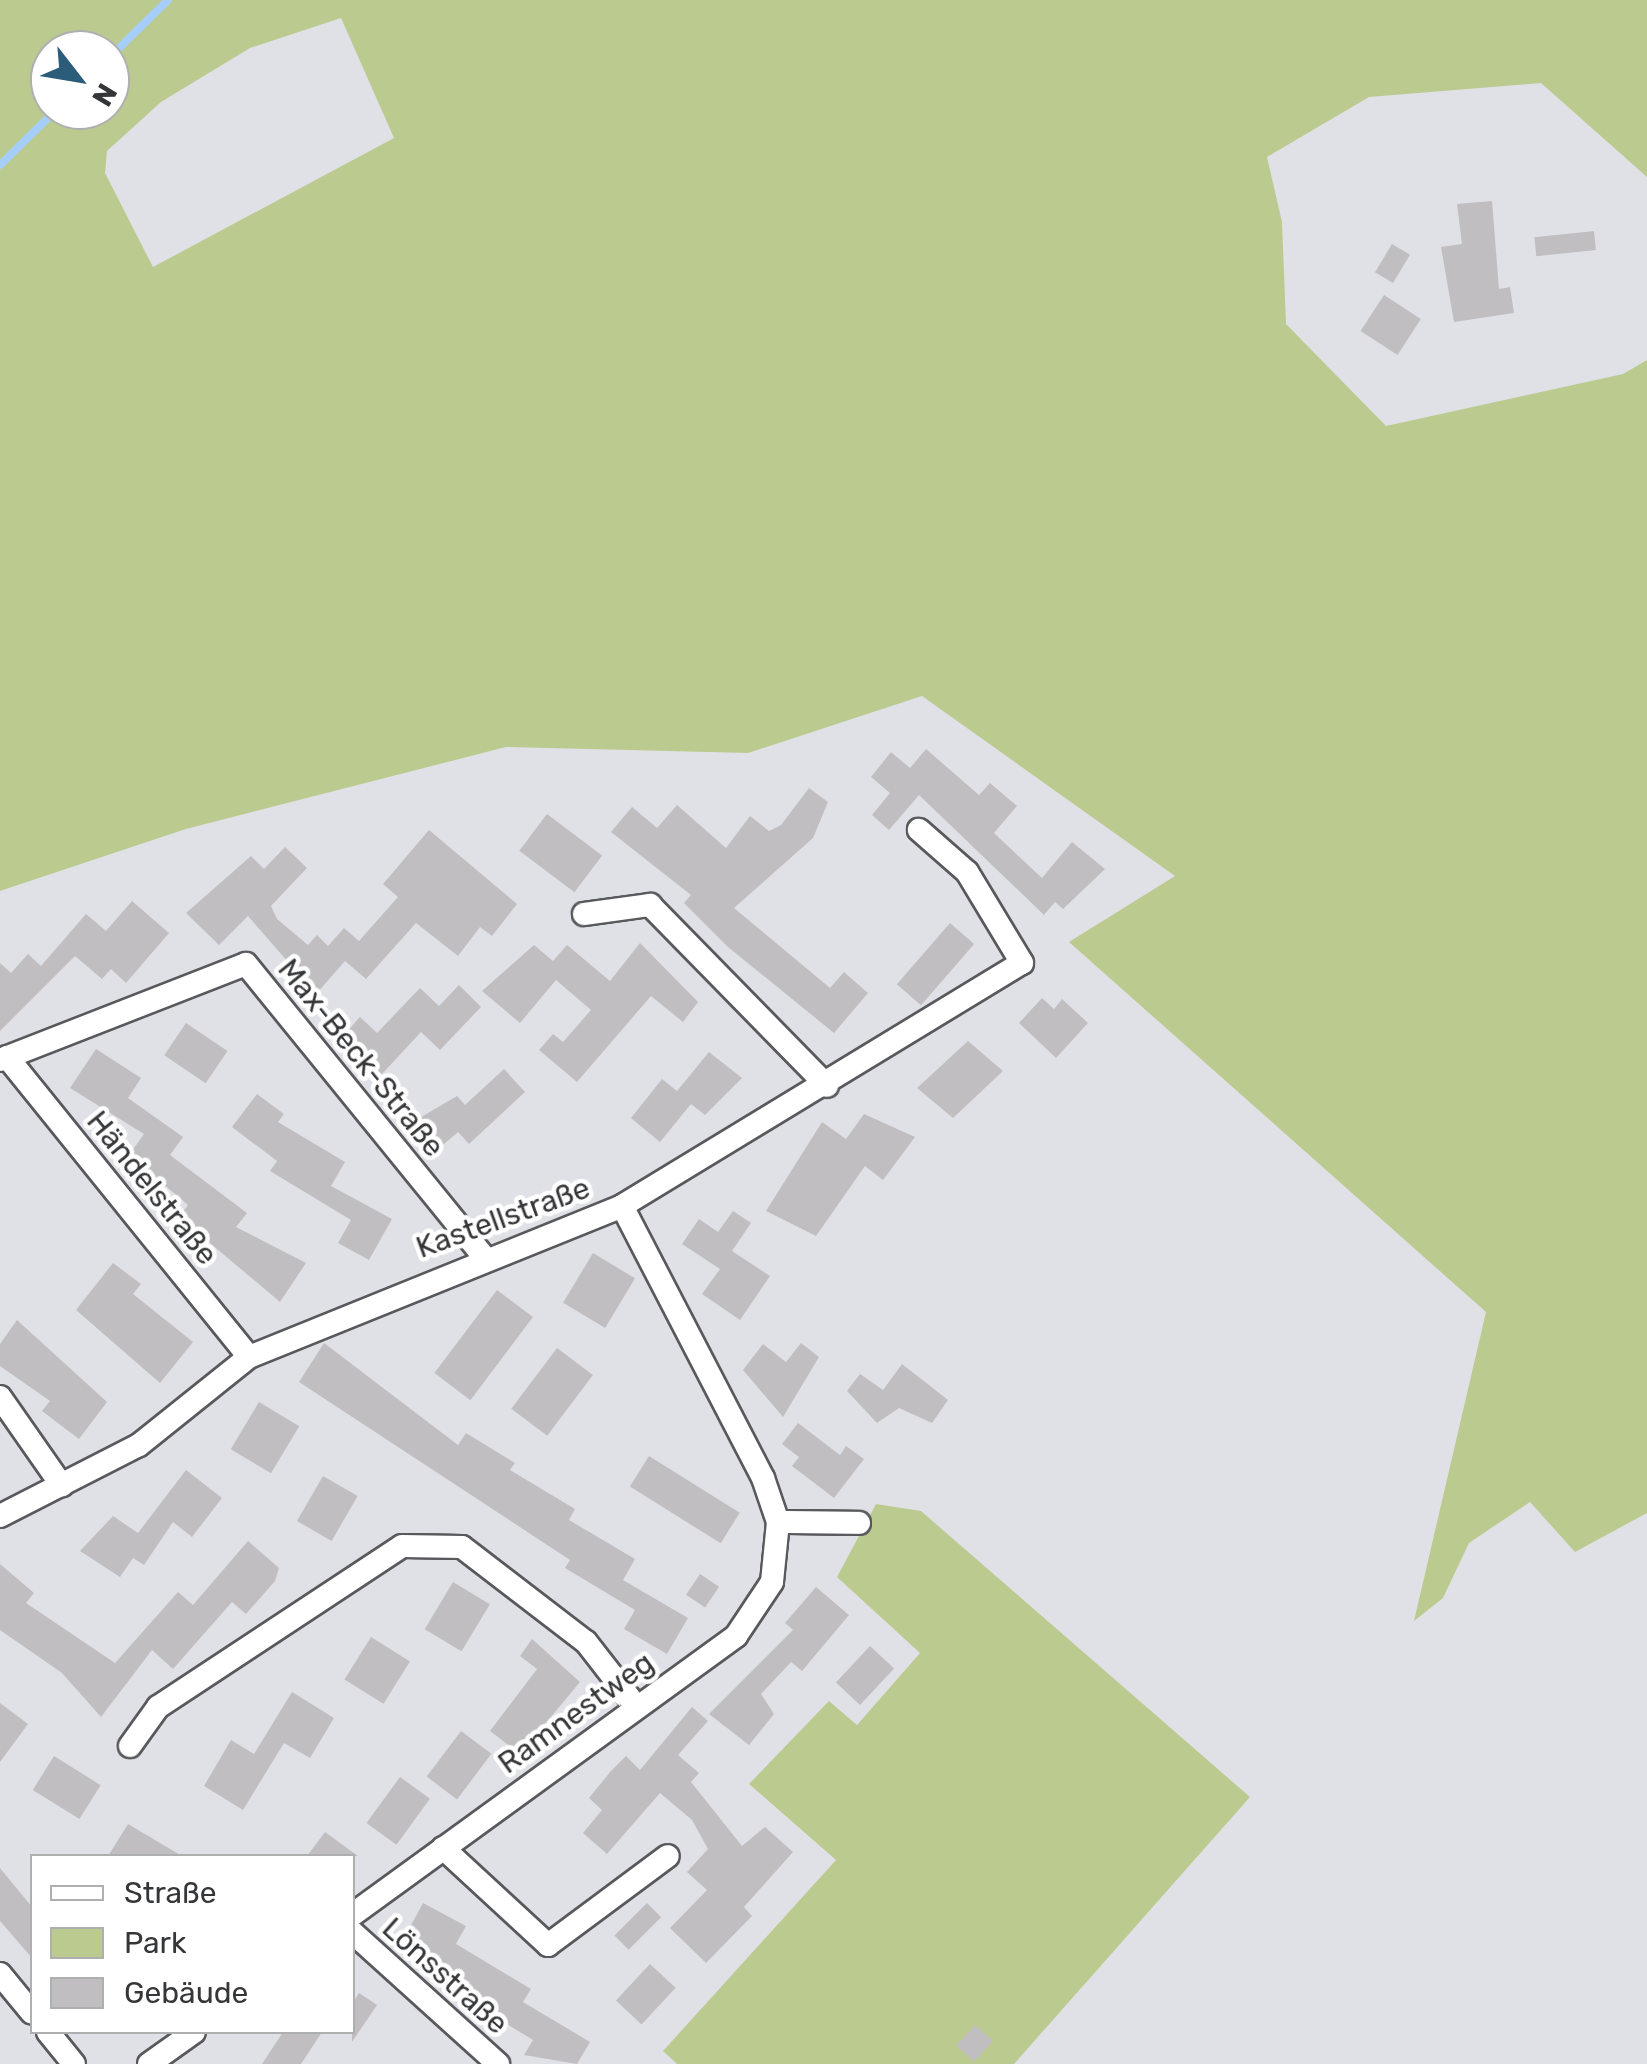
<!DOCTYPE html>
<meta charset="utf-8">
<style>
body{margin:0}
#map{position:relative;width:1647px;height:2064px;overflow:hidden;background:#e0e1e6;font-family:Rubik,sans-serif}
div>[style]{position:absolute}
.green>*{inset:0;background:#bbcb90}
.stream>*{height:8px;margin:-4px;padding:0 4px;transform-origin:4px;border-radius:4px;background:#a6cefa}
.building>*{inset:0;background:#c1bec2;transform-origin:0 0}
.roads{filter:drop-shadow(2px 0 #58595d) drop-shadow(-2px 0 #58595d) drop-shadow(0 2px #58595d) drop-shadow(0 -2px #58595d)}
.street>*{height:22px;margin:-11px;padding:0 11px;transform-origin:11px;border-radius:11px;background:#fff}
span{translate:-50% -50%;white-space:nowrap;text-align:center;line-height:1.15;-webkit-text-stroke:9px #fff;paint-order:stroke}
.street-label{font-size:30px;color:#353638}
.legend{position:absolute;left:30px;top:1854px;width:325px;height:180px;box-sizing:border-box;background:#fff;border:2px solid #aeafaf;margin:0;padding:12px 18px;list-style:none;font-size:30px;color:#353638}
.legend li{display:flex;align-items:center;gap:20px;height:50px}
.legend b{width:50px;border:2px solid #aeafaf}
.north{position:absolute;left:30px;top:30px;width:100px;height:100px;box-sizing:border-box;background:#fff;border:2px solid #aeafaf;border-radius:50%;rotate:121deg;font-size:28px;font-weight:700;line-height:40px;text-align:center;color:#353638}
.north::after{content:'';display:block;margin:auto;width:35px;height:45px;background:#2b5d7a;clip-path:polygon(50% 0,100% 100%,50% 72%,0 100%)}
</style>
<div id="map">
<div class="green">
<div style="clip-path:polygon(evenodd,0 0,1647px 0,1647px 177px,1541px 83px,1369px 97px,1267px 157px,1282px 222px,1286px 324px,1386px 426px,1623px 374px,1647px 360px,1647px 1513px,1575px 1552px,1530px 1502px,1469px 1543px,1443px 1598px,1414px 1621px,1486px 1312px,1069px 942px,1175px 876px,922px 696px,748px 753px,506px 747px,186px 829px,0 891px,0 0,341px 18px,394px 138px,153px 267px,105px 173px,107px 151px,161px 102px,250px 48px,341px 18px,0 0,110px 50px,110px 110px,50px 110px,50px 50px,110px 50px)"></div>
<div style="clip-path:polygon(876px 1504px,921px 1511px,1250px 1797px,1014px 2064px,677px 2064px,663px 2051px,836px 1860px,749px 1784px,829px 1701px,857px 1725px,920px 1653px,837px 1577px)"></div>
</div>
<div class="stream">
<div style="left:110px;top:57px;width:81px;rotate:-44.5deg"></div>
<div style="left:0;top:165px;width:78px;rotate:-44.5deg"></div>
</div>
<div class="building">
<div style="clip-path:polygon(1492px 201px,1499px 289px,1510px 287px,1514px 313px,1454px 322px,1441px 247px,1462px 244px,1457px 204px)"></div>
<div style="left:1594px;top:231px;width:19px;height:60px;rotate:84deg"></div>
<div style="left:1392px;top:244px;width:21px;height:33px;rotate:31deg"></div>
<div style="left:1384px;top:295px;width:44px;height:43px;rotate:33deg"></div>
<div style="clip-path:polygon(926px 749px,979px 795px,990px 783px,1017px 806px,994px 833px,1042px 878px,1072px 842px,1105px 869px,1063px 909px,1055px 902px,1044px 915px,919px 795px,889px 830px,872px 815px,890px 793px,871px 777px,891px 752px,910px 768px)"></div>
<div style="clip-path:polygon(809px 788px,828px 802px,813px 838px,734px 908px,830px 988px,844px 972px,868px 993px,834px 1033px,728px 947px,684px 903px,691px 895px,611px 832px,632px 807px,657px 828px,677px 805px,726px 848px,750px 816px,769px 831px,781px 825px)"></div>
<div style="left:547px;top:814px;width:69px;height:46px;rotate:37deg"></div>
<div style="clip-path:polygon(429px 830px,517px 904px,492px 936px,480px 927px,458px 956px,416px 923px,366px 979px,345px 961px,316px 994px,248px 916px,219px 945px,186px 913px,251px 856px,264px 869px,285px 847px,307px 868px,271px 906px,277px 919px,308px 945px,317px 935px,328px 946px,344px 928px,359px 941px,398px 897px,383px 884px)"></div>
<div style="clip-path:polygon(132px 901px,169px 933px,126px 983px,111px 969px,102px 979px,75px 956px,0 1031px,0 963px,11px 973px,28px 954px,41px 966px,86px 914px,106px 931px)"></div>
<div style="left:950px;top:923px;width:32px;height:81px;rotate:41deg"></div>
<div style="clip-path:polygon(640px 943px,698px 1002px,683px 1022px,651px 996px,577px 1082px,539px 1050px,553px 1034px,563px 1042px,591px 1010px,556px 980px,520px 1023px,482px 991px,534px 945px,553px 961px,567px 945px,610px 981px)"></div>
<div style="clip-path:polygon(459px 985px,481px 1007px,440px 1050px,421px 1032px,382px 1074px,342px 1037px,360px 1017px,377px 1033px,420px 988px,439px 1006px)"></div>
<div style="clip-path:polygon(1042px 998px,1054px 1009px,1062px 999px,1088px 1023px,1056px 1058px,1019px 1023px)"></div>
<div style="left:186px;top:1023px;width:50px;height:39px;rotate:34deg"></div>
<div style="clip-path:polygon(968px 1041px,1003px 1071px,953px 1118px,917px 1088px)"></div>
<div style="clip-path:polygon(96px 1049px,141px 1078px,128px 1098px,183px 1137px,170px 1155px,247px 1213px,236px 1227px,306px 1263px,280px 1302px,179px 1217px,188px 1205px,129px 1155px,144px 1134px,70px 1088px)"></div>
<div style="clip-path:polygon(709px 1052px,742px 1078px,705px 1115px,691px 1104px,660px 1142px,631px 1118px,662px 1079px,677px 1091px)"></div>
<div style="clip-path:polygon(504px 1069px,525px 1092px,469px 1144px,458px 1132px,436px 1151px,411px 1123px,457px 1096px,465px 1105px)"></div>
<div style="clip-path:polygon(257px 1094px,284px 1114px,278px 1122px,345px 1162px,331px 1186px,392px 1219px,369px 1260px,338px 1243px,351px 1220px,270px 1171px,277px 1161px,232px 1127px)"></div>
<div style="clip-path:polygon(864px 1114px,915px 1137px,883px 1180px,865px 1166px,816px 1236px,766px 1211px,822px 1122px,846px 1139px)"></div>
<div style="clip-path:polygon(733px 1211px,751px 1223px,732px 1251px,770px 1276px,740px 1320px,702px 1294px,720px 1269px,682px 1244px,699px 1219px,718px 1232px)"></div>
<div style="left:593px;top:1253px;width:49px;height:58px;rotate:31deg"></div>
<div style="clip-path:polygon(113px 1263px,141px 1284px,133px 1294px,193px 1342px,160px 1383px,76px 1310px)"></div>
<div style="left:497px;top:1290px;width:45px;height:104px;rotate:37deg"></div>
<div style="clip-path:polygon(17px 1320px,107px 1402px,79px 1439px,42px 1411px,50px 1401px,0 1366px,0 1344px)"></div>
<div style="clip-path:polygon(324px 1343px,458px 1445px,466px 1433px,515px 1463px,510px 1470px,575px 1509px,569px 1520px,635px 1559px,623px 1580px,688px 1618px,667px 1654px,624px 1629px,635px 1610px,565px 1568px,570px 1560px,299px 1382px)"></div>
<div style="clip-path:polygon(801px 1343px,819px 1357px,783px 1417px,743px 1370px,763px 1344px,786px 1362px)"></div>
<div style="left:557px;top:1348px;width:45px;height:76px;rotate:37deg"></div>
<div style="clip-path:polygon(902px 1364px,948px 1400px,932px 1423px,899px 1408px,877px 1423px,847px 1391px,860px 1374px,883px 1390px)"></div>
<div style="left:259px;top:1402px;width:47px;height:55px;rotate:31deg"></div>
<div style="clip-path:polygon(798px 1423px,840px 1455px,846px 1446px,864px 1459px,834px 1498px,792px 1466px,799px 1457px,782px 1444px)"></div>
<div style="left:649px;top:1456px;width:107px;height:36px;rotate:32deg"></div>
<div style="clip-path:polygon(186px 1470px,222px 1498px,192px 1537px,173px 1522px,144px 1565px,133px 1558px,120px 1577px,80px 1551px,113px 1516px,138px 1533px)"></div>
<div style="left:323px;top:1476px;width:40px;height:52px;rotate:30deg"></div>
<div style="clip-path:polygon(248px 1541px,279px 1568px,275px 1581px,246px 1614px,232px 1602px,173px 1669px,152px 1650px,101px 1717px,62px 1673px,0 1630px,0 1564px,34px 1593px,26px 1603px,115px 1663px,178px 1592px,193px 1605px)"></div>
<div style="left:700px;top:1574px;width:23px;height:25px;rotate:34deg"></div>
<div style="left:453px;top:1582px;width:43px;height:55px;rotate:31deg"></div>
<div style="clip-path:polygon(816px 1587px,849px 1615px,802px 1671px,791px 1662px,761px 1694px,774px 1714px,749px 1745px,709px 1714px,793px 1630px,785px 1623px)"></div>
<div style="left:371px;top:1637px;width:46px;height:50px;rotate:32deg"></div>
<div style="clip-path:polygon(532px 1639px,580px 1682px,520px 1754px,490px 1731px,537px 1669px,520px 1656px)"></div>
<div style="left:870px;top:1646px;width:33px;height:50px;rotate:43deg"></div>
<div style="clip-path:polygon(292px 1692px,334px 1718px,310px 1758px,284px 1743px,243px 1810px,204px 1786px,231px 1740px,254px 1754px)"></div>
<div style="clip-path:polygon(0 1703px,28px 1724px,0 1762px)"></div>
<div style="clip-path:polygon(692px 1707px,708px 1721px,678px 1755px,699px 1773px,691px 1782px,742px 1846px,765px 1827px,793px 1852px,744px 1907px,752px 1916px,706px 1963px,670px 1928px,707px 1890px,687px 1872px,708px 1849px,692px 1820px,660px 1793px,607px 1854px,583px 1833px,602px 1810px,589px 1798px,611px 1771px,626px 1756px,640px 1770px)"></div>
<div style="left:461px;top:1731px;width:38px;height:57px;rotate:37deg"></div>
<div style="left:54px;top:1756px;width:55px;height:40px;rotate:32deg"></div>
<div style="left:400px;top:1777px;width:37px;height:57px;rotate:36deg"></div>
<div style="clip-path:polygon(128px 1824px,182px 1856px,108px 1856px)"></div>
<div style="clip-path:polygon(325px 1832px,358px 1856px,307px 1856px)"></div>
<div style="clip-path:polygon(0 1868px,32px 1907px,32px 1958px,0 1921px)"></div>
<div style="clip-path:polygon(423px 1903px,466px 1926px,456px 1944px,531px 1989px,523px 2002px,590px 2042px,577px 2064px,524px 2055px,533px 2040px,461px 1996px,470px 1982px,401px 1944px)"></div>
<div style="left:647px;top:1903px;width:20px;height:46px;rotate:45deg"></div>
<div style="left:650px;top:1964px;width:35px;height:50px;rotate:43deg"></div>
<div style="clip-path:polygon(359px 1993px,377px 2005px,352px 2042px,352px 2004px)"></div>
<div style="left:975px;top:2025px;width:24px;height:28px;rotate:42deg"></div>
<div style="clip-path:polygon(283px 2032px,322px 2032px,301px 2064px,262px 2064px)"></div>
</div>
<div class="roads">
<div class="street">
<div style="left:584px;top:914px;width:67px;rotate:-7.8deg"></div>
<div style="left:650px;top:905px;width:253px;rotate:45.6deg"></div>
<div style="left:7px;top:1057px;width:385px;rotate:51.1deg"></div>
<div style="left:0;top:1060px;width:264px;rotate:-21.3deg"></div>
<div style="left:246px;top:964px;width:376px;rotate:50.9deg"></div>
<div style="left:0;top:1397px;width:108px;rotate:55.1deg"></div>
<div style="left:0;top:1516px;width:156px;rotate:-27.1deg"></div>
<div style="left:139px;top:1445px;width:141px;rotate:-38.7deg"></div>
<div style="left:249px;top:1357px;width:402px;rotate:-22deg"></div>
<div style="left:622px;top:1206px;width:468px;rotate:-31.3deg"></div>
<div style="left:1022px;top:963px;width:106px;rotate:-121.1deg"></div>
<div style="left:967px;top:872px;width:64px;rotate:-138.8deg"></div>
<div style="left:778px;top:1522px;width:81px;rotate:0.7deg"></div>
<div style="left:130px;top:1746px;width:48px;rotate:-54.3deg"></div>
<div style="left:158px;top:1707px;width:292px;rotate:-33.4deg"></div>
<div style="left:402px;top:1546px;width:60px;rotate:1deg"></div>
<div style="left:462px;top:1547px;width:156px;rotate:37.5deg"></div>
<div style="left:586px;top:1642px;width:80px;rotate:52.1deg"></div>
<div style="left:443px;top:1848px;width:143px;rotate:42.7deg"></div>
<div style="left:548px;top:1945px;width:149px;rotate:-36.6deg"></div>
<div style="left:352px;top:1915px;width:475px;rotate:-36deg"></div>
<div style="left:736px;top:1636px;width:65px;rotate:-56.3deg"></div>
<div style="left:772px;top:1582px;width:60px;rotate:-84.3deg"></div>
<div style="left:778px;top:1522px;width:46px;rotate:-108.8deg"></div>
<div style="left:763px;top:1478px;width:306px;rotate:-117.4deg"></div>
<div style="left:352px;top:1932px;width:197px;rotate:42.1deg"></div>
<div style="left:0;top:1974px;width:50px;rotate:50.6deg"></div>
<div style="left:48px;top:2032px;width:41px;rotate:50.9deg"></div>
<div style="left:149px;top:2064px;width:55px;rotate:-35.4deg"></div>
</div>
</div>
<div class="street-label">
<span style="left:361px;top:1058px;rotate:51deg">Max-Beck-Straße</span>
<span style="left:152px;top:1188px;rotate:51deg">Händelstraße</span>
<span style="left:503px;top:1218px;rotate:-20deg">Kastellstraße</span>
<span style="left:576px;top:1713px;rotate:-36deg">Ramnestweg</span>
<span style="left:445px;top:1976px;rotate:42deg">Lönsstraße</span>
</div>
<ul class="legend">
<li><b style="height:12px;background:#fff"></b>Straße</li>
<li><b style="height:28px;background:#bbcb90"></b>Park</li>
<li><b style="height:28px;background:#c1bec2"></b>Gebäude</li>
</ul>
<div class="north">N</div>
</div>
